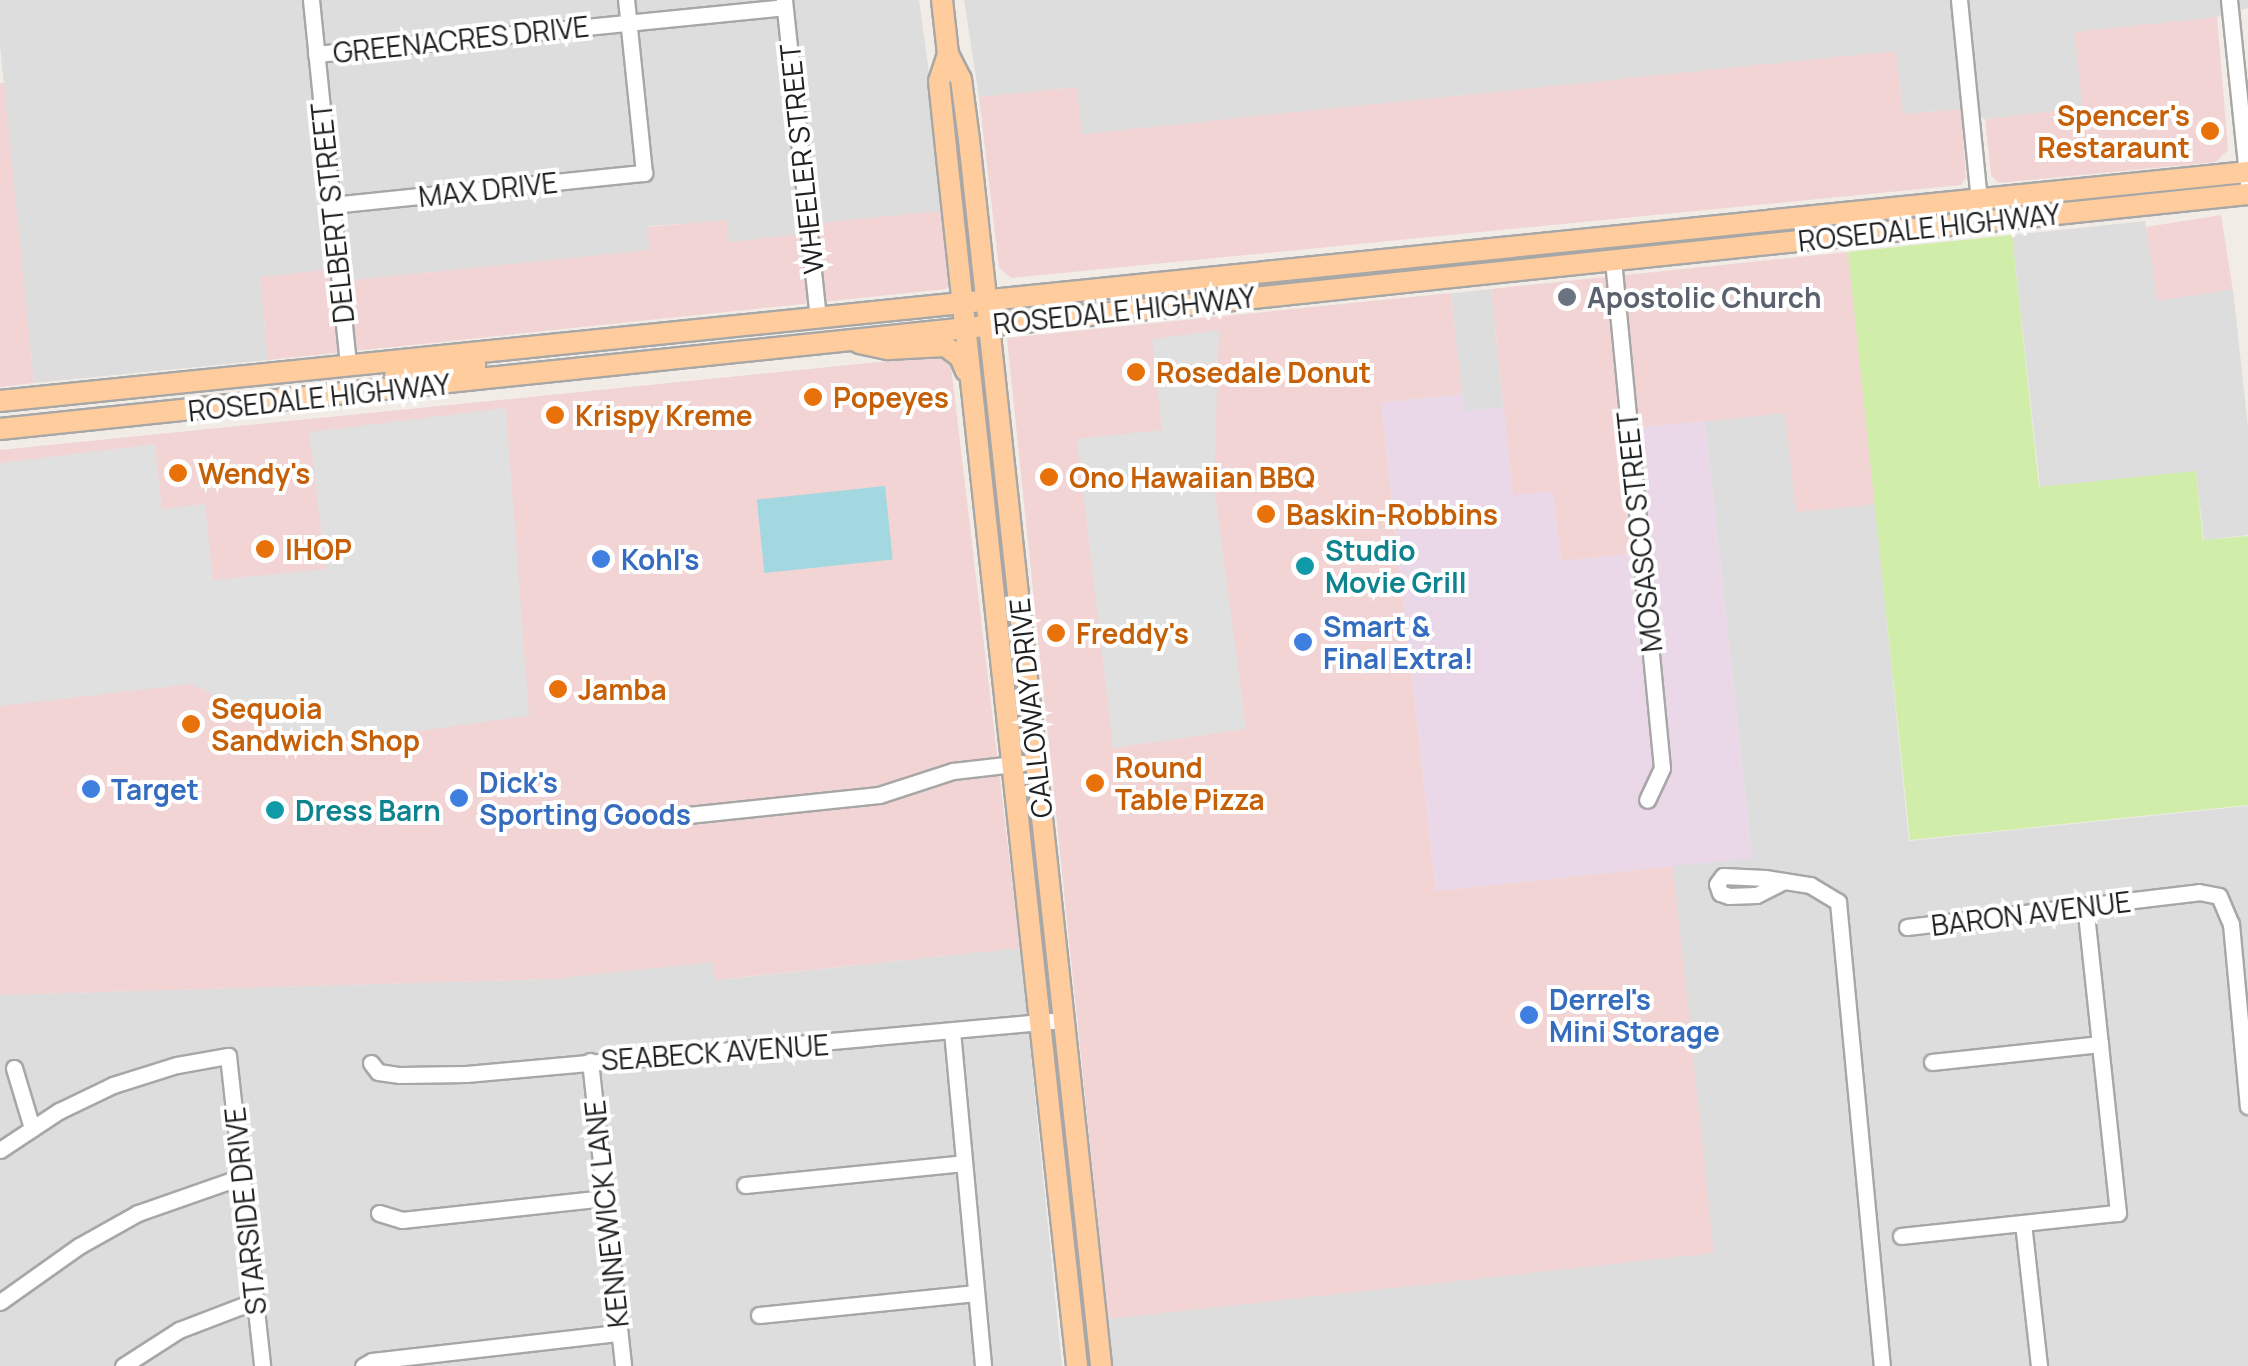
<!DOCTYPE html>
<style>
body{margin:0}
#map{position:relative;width:2248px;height:1366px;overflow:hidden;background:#f1ece6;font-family:Manrope,sans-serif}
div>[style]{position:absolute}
.residential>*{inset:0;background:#dedddd;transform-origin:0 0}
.commercial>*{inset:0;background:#f2d4d5;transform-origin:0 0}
.industrial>*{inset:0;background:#ead7e8}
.grass>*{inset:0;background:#d0eea9}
.parking>*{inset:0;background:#e0e0e0}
.water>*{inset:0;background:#a4d8e1;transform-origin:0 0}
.roads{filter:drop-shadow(2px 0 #a7a7a7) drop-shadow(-2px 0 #a7a7a7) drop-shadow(0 2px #a7a7a7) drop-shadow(0 -2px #a7a7a7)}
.minor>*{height:15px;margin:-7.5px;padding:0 7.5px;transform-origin:7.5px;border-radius:7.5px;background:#fff}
.major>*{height:20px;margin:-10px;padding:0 10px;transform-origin:10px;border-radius:10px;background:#ffcd9d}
.dots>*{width:28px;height:28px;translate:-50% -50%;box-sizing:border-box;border:5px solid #fff;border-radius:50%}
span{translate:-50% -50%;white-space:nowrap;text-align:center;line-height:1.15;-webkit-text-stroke:8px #fff;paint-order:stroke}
.street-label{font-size:28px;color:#202020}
.food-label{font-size:28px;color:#c56008;font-weight:700}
.right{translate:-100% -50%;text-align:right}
.left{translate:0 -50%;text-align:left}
.worship-label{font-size:28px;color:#5b616d;font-weight:700}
.culture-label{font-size:28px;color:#0d838f;font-weight:700}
.shop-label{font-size:28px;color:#366cbe;font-weight:700}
</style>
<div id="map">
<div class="residential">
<div style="clip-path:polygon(0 0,919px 0,948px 210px,821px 223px,793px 235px,729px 242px,726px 221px,650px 226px,650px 250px,353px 280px,324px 270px,260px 277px,268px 360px,34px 383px,0 46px)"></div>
<div style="clip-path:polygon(964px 0,2248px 0,2248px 8px,2217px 17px,2075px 32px,2083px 109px,1985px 119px,1961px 109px,1903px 114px,1896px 51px,1082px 134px,1076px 87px,979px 97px)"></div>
<div style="clip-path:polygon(2145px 221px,2158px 297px,2233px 289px,2248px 428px,2248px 535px,2204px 540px,2196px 471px,2040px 487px,2012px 235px)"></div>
<div style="left:1491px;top:289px;width:119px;height:40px;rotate:84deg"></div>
<div style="clip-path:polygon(1786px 413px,1796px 512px,1875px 504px,1909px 841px,2248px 806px,2248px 1366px,1113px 1366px,1108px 1319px,1711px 1252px,1673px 866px,1752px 857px,1705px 421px)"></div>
<div style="clip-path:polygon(1020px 948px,1062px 1366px,0 1366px,0 995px,551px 979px,713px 962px,716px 980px)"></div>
</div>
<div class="commercial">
<div style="clip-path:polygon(2217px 17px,2228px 150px,2216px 162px,1998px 183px,1991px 175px,1985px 119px,2082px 108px,2075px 32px)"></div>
<div style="clip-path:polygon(1896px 51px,1903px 114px,1961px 109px,1966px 178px,1961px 185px,1011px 278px,999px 268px,979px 97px,1077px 87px,1082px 134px)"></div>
<div style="clip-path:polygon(0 83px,4px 83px,34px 383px,0 387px)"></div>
<div style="clip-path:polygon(948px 210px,957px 278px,946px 289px,268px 360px,260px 277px,324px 270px,354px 280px,649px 250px,648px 227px,726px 220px,729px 242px,793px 235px,821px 223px)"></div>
<div style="left:2221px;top:215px;width:75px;height:76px;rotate:81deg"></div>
<div style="clip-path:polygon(1848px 252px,1875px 504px,1796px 512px,1785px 413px,1628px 429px,1640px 553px,1561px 561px,1553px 492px,1513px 496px,1491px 289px)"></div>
<div style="clip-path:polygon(1451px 293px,1462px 394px,1381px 403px,1436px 891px,1673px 866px,1714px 1253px,1108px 1319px,1007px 338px)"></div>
<div style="clip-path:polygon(939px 356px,951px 366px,1020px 948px,715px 980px,713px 962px,551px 979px,0 995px,0 450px)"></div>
</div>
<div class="industrial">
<div style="clip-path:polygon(1462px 394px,1464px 411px,1504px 407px,1513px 495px,1553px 491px,1561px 561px,1640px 553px,1627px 429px,1705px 421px,1752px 858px,1436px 891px,1381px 403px)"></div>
</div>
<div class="grass">
<div style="clip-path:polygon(2012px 235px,2039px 487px,2196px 471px,2203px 540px,2248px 536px,2248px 805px,1910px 840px,1848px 252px)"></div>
</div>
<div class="parking">
<div style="clip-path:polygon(1219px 330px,1214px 485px,1246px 729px,1113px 748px,1077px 439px,1162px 430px,1152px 339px)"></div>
<div style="clip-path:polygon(506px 408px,529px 716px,411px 732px,295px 740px,192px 684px,0 706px,0 463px,155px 444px,162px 509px,205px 504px,213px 580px,326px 569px,309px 432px)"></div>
</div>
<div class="water">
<div style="left:885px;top:486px;width:74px;height:129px;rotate:84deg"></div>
</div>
<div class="roads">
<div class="minor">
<div style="left:311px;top:0;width:367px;rotate:84.2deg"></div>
<div style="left:784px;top:0;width:321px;rotate:83.9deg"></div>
<div style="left:1959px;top:0;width:200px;rotate:84.3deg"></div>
<div style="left:2229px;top:0;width:184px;rotate:84.1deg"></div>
<div style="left:316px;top:54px;width:470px;rotate:-5.7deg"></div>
<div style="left:332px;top:205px;width:314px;rotate:-5.9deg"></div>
<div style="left:644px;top:173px;width:174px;rotate:-95.9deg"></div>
<div style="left:1613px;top:260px;width:510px;rotate:84.49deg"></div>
<div style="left:1662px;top:768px;width:35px;rotate:115deg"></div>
<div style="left:688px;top:815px;width:192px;rotate:-6deg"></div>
<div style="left:879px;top:795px;width:78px;rotate:-18deg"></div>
<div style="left:953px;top:771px;width:70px;rotate:-6.5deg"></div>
<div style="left:1784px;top:881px;width:31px;rotate:153deg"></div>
<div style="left:1756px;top:895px;width:27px;rotate:178deg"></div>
<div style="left:1729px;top:896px;width:9px;rotate:-162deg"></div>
<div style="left:1720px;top:893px;width:9px;rotate:-108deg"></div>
<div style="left:1717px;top:884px;width:10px;rotate:-53deg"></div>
<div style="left:1723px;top:876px;width:42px;rotate:2.7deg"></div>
<div style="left:1765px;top:878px;width:46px;rotate:8.8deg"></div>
<div style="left:1810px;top:885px;width:33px;rotate:31deg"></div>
<div style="left:1838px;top:902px;width:466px;rotate:84.6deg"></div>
<div style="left:1907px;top:927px;width:294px;rotate:-6.8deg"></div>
<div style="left:2199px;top:892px;width:20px;rotate:11deg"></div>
<div style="left:2219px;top:896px;width:30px;rotate:67deg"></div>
<div style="left:2231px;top:924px;width:183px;rotate:84.7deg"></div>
<div style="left:952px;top:1031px;width:336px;rotate:84.7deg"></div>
<div style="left:590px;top:1061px;width:307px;rotate:83.8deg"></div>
<div style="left:1932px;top:1062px;width:169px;rotate:-6.1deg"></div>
<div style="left:371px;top:1063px;width:11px;rotate:52deg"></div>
<div style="left:378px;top:1072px;width:22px;rotate:8deg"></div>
<div style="left:400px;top:1075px;width:66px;rotate:-0.9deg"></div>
<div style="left:466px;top:1074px;width:600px;rotate:-5.16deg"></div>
<div style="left:14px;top:1068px;width:63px;rotate:73.3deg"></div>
<div style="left:0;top:1150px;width:71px;rotate:-33.5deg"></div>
<div style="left:59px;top:1111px;width:60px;rotate:-25.7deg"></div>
<div style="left:113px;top:1085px;width:67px;rotate:-17.4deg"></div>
<div style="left:177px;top:1065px;width:52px;rotate:-10deg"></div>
<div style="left:228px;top:1056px;width:312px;rotate:83.7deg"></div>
<div style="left:745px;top:1185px;width:220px;rotate:-5.7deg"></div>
<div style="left:379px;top:1213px;width:24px;rotate:17deg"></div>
<div style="left:402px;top:1220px;width:204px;rotate:-6.2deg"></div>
<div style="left:2023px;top:1223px;width:144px;rotate:83.6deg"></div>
<div style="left:1901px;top:1236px;width:218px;rotate:-6.1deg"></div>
<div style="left:2118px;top:1213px;width:309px;rotate:-96.1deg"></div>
<div style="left:0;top:1302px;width:97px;rotate:-35.3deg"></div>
<div style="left:79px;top:1246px;width:68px;rotate:-29.2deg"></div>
<div style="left:138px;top:1213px;width:109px;rotate:-19.3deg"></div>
<div style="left:759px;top:1315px;width:218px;rotate:-5.8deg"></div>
<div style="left:123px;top:1366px;width:67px;rotate:-32.7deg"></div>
<div style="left:179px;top:1330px;width:81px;rotate:-20.9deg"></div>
<div style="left:363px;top:1366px;width:10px;rotate:-29deg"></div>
<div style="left:372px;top:1361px;width:249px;rotate:-6.5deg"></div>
</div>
<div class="major">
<div style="left:942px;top:0;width:54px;rotate:83.7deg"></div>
<div style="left:948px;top:54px;width:28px;rotate:63deg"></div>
<div style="left:961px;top:79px;width:62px;rotate:82.5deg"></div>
<div style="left:969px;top:140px;width:1233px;rotate:83.85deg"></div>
<div style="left:948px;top:54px;width:28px;rotate:108deg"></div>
<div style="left:939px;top:81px;width:67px;rotate:84deg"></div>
<div style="left:946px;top:148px;width:1225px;rotate:83.86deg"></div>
<div style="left:859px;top:343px;width:30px;rotate:12deg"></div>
<div style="left:888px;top:349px;width:57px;rotate:-3deg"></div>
<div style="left:945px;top:346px;width:19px;rotate:36deg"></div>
<div style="left:960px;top:357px;width:15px;rotate:67deg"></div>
<div style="left:395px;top:376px;width:81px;rotate:-7.8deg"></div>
<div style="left:0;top:401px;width:2260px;rotate:-5.82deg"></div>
<div style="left:0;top:429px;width:2260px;rotate:-5.97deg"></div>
</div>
</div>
<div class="dots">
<div style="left:2210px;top:131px;background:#e8710a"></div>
<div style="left:1567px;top:297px;background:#6b7280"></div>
<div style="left:1136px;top:372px;background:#e8710a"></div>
<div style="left:813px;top:397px;background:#e8710a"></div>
<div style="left:555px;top:415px;background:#e8710a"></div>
<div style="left:178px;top:473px;background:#e8710a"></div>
<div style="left:1049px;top:477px;background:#e8710a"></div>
<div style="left:1266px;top:514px;background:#e8710a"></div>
<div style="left:265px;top:549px;background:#e8710a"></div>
<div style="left:601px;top:559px;background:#3f7fe0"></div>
<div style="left:1305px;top:566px;background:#0f9aa8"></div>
<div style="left:1056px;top:633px;background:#e8710a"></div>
<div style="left:1303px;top:642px;background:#3f7fe0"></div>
<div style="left:558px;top:689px;background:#e8710a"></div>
<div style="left:191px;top:724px;background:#e8710a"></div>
<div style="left:1095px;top:783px;background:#e8710a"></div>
<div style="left:91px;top:789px;background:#3f7fe0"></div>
<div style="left:459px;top:798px;background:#3f7fe0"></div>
<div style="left:275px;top:810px;background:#0f9aa8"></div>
<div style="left:1529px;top:1015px;background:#3f7fe0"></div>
</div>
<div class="street-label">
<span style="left:461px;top:39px;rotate:-6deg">GREENACRES DRIVE</span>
<span style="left:801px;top:159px;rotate:-96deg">WHEELER STREET</span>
<span style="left:488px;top:189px;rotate:-6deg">MAX DRIVE</span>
<span style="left:332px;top:213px;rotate:-96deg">DELBERT STREET</span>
<span style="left:1929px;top:227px;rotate:-6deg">ROSEDALE HIGHWAY</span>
<span style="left:1124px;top:310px;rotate:-6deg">ROSEDALE HIGHWAY</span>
<span style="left:319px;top:397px;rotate:-6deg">ROSEDALE HIGHWAY</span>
<span style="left:1639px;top:532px;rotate:-96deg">MOSASCO STREET</span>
<span style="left:1030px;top:708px;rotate:-96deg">CALLOWAY DRIVE</span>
<span style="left:2031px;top:913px;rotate:-7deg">BARON AVENUE</span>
<span style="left:715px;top:1052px;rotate:-4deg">SEABECK AVENUE</span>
<span style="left:245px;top:1211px;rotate:-96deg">STARSIDE DRIVE</span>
<span style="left:606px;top:1214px;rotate:-96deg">KENNEWICK LANE</span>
</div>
<div class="food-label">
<span class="right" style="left:2190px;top:131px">Spencer's<br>Restaraunt</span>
<span class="left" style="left:1156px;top:372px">Rosedale Donut</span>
<span class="left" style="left:833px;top:397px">Popeyes</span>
<span class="left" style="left:575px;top:415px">Krispy Kreme</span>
<span class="left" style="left:198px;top:473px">Wendy's</span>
<span class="left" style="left:1069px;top:477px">Ono Hawaiian BBQ</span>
<span class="left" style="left:1286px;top:514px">Baskin-Robbins</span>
<span class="left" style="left:285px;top:549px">IHOP</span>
<span class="left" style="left:1076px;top:633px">Freddy's</span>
<span class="left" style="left:578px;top:689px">Jamba</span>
<span class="left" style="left:211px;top:724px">Sequoia<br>Sandwich Shop</span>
<span class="left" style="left:1115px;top:783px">Round<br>Table Pizza</span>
</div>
<div class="worship-label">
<span class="left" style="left:1587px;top:297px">Apostolic Church</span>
</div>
<div class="culture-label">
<span class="left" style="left:1325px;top:566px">Studio<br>Movie Grill</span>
<span class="left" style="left:295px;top:810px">Dress Barn</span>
</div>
<div class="shop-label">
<span class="left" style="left:621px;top:559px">Kohl's</span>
<span class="left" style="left:1323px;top:642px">Smart &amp;<br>Final Extra!</span>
<span class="left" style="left:479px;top:798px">Dick's<br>Sporting Goods</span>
<span class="left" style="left:111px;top:789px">Target</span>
<span class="left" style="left:1549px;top:1015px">Derrel's<br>Mini Storage</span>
</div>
</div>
